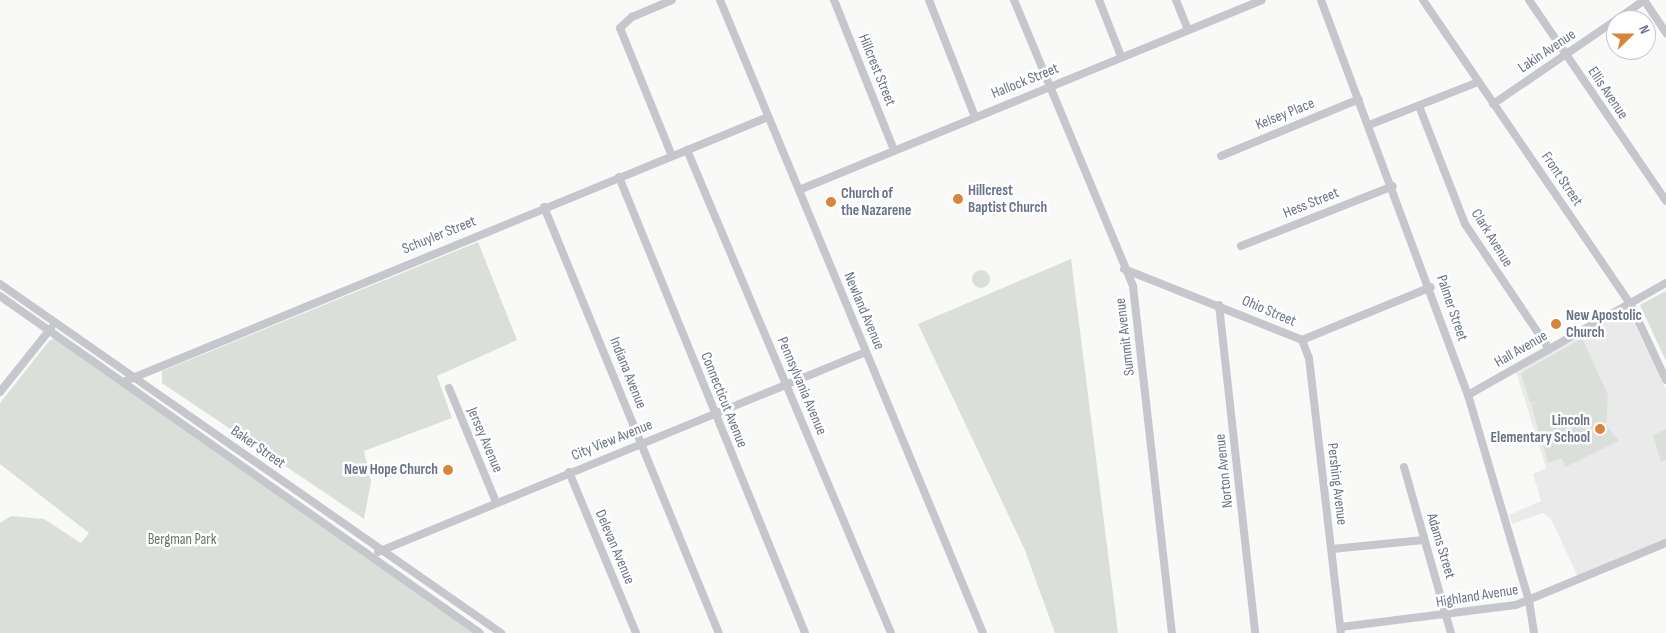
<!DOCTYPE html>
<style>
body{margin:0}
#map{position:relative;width:1666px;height:633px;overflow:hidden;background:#f9f9f8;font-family:"Sofia Sans Condensed",sans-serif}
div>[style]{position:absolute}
.built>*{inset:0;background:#eaeaeb}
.green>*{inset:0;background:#dae0d9}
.round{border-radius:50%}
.minor>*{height:8px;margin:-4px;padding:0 4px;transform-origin:4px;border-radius:4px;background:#c5c7cc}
.dots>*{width:14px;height:14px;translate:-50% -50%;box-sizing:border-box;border:2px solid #fff;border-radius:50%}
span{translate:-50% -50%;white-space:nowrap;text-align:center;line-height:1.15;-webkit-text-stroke:5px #fff;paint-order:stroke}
.street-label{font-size:15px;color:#6a7387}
.poi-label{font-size:15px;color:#6a7387;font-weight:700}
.left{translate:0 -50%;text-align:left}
.right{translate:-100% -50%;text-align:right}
.park-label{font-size:15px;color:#657966}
.north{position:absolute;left:1606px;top:10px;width:50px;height:50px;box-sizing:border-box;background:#fff;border:1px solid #c3c7cf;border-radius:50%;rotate:68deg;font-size:14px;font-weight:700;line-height:20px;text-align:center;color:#6a7387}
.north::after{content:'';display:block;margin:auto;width:18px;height:22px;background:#d98438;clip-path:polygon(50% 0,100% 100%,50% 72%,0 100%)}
</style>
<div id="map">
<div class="built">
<div style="clip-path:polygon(1628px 310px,1666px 389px,1666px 540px,1578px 577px,1551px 519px,1543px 513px,1512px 524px,1509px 515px,1541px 501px,1533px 474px,1546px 468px,1516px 372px)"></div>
</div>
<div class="green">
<div style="clip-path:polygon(478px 242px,517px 340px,437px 376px,452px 418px,364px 451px,371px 482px,364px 519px,162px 383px,162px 371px)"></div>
<div style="clip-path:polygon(1071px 259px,1118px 633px,1055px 633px,1024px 548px,918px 324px)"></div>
<div class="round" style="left:972px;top:270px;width:18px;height:18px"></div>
<div style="clip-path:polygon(1666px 291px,1666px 361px,1640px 305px)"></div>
<div style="clip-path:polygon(55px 338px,478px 633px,0 633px,0 523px,11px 516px,44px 519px,81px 543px,89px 533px,0 464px,0 403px,49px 341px)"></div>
<div style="clip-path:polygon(1582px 338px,1608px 395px,1606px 425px,1619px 441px,1565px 467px,1562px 458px,1548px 463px,1531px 404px,1541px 400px,1530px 403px,1521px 373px)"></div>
<div style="clip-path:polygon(1666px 429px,1666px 460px,1661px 462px,1653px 435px)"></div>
</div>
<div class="minor">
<div style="left:720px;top:0;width:685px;rotate:67.44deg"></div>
<div style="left:834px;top:0;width:162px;rotate:68.2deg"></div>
<div style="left:929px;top:0;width:126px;rotate:68.5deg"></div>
<div style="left:1014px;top:0;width:310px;rotate:67.4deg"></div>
<div style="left:1133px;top:286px;width:349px;rotate:83.6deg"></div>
<div style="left:1099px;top:0;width:60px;rotate:68.6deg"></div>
<div style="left:1176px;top:0;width:32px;rotate:68deg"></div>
<div style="left:1321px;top:0;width:421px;rotate:69.6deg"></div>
<div style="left:1468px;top:395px;width:215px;rotate:73.5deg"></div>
<div style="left:1529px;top:601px;width:32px;rotate:81deg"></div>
<div style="left:1423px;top:0;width:367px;rotate:55.7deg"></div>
<div style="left:1630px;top:303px;width:85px;rotate:64.9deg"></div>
<div style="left:1529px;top:0;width:243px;rotate:55.7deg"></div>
<div style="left:1644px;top:0;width:40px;rotate:56deg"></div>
<div style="left:1616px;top:20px;width:35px;rotate:-35deg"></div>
<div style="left:1493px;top:104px;width:149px;rotate:-34.3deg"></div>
<div style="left:1419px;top:106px;width:127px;rotate:68.7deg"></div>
<div style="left:1465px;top:224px;width:151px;rotate:56.1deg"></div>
<div style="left:1369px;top:125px;width:117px;rotate:-21.5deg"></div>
<div style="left:687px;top:150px;width:524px;rotate:67.1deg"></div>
<div style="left:672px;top:156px;width:138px;rotate:-112.1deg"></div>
<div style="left:620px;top:28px;width:16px;rotate:-43deg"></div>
<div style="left:632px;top:17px;width:43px;rotate:-23deg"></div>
<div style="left:1221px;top:156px;width:149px;rotate:-22.4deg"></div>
<div style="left:619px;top:177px;width:492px;rotate:67.8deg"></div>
<div style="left:799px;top:190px;width:500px;rotate:-22.31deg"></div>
<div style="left:544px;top:207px;width:461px;rotate:67.7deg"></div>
<div style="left:1241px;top:246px;width:163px;rotate:-21.5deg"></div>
<div style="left:1124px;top:269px;width:192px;rotate:21.7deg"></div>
<div style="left:1302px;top:340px;width:139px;rotate:-22.3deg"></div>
<div style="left:0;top:284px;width:611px;rotate:34.86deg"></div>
<div style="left:0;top:296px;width:586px;rotate:35.07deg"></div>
<div style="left:1219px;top:305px;width:330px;rotate:83.7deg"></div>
<div style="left:1302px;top:340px;width:19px;rotate:69deg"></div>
<div style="left:1309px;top:358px;width:277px;rotate:83.4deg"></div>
<div style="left:123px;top:382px;width:697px;rotate:-22.34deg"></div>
<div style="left:449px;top:388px;width:123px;rotate:67.6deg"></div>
<div style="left:0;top:392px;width:82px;rotate:-51.4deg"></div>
<div style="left:1468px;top:395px;width:227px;rotate:-29.5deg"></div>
<div style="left:1404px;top:467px;width:173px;rotate:74.2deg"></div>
<div style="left:569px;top:472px;width:174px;rotate:67.4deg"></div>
<div style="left:1332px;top:549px;width:92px;rotate:-5.6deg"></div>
<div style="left:378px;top:552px;width:527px;rotate:-22.29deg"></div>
<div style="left:1341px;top:627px;width:176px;rotate:-7.2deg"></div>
<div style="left:1516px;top:605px;width:162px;rotate:-22.5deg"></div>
</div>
<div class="dots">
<div style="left:958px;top:199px;background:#d98438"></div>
<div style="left:831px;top:202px;background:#d98438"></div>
<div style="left:1556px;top:324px;background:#d98438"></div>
<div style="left:1600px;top:429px;background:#d98438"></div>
<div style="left:448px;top:470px;background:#d98438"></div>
</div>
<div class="street-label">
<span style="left:1547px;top:51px;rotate:-34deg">Lakin Avenue</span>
<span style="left:877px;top:70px;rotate:68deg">Hillcrest Street</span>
<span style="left:1025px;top:81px;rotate:-22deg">Hallock Street</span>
<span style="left:1608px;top:93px;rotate:56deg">Ellis Avenue</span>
<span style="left:1285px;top:114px;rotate:-22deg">Kelsey Place</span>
<span style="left:1562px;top:179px;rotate:56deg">Front Street</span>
<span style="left:1311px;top:203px;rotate:-22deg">Hess Street</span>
<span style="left:439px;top:235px;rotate:-22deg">Schuyler Street</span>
<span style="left:1492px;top:238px;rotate:58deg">Clark Avenue</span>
<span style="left:1452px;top:308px;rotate:71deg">Palmer Street</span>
<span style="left:864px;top:311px;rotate:67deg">Newland Avenue</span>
<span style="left:1269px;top:311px;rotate:23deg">Ohio Street</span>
<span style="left:1125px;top:337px;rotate:-97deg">Summit Avenue</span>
<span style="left:1521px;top:349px;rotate:-30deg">Hall Avenue</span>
<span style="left:628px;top:373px;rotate:68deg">Indiana Avenue</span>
<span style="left:802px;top:386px;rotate:67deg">Pennsylvania Avenue</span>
<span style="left:724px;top:400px;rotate:68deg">Connecticut Avenue</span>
<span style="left:485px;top:440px;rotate:67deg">Jersey Avenue</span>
<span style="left:612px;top:440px;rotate:-22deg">City View Avenue</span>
<span style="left:258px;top:447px;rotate:35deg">Baker Street</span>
<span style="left:1224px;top:471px;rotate:-96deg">Norton Avenue</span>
<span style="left:1337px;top:484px;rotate:83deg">Pershing Avenue</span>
<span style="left:1441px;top:546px;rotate:73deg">Adams Street</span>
<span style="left:615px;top:547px;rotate:67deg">Delevan Avenue</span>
<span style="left:1477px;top:596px;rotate:-9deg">Highland Avenue</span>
</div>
<div class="poi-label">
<span class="left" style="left:968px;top:199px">Hillcrest<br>Baptist Church</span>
<span class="left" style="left:841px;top:202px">Church of<br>the Nazarene</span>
<span class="left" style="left:1566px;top:324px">New Apostolic<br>Church</span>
<span class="right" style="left:1590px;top:429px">Lincoln<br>Elementary School</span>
<span class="right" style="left:438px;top:470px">New Hope Church</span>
</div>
<div class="park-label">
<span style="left:182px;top:540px">Bergman Park</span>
</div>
<div class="north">N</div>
</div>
